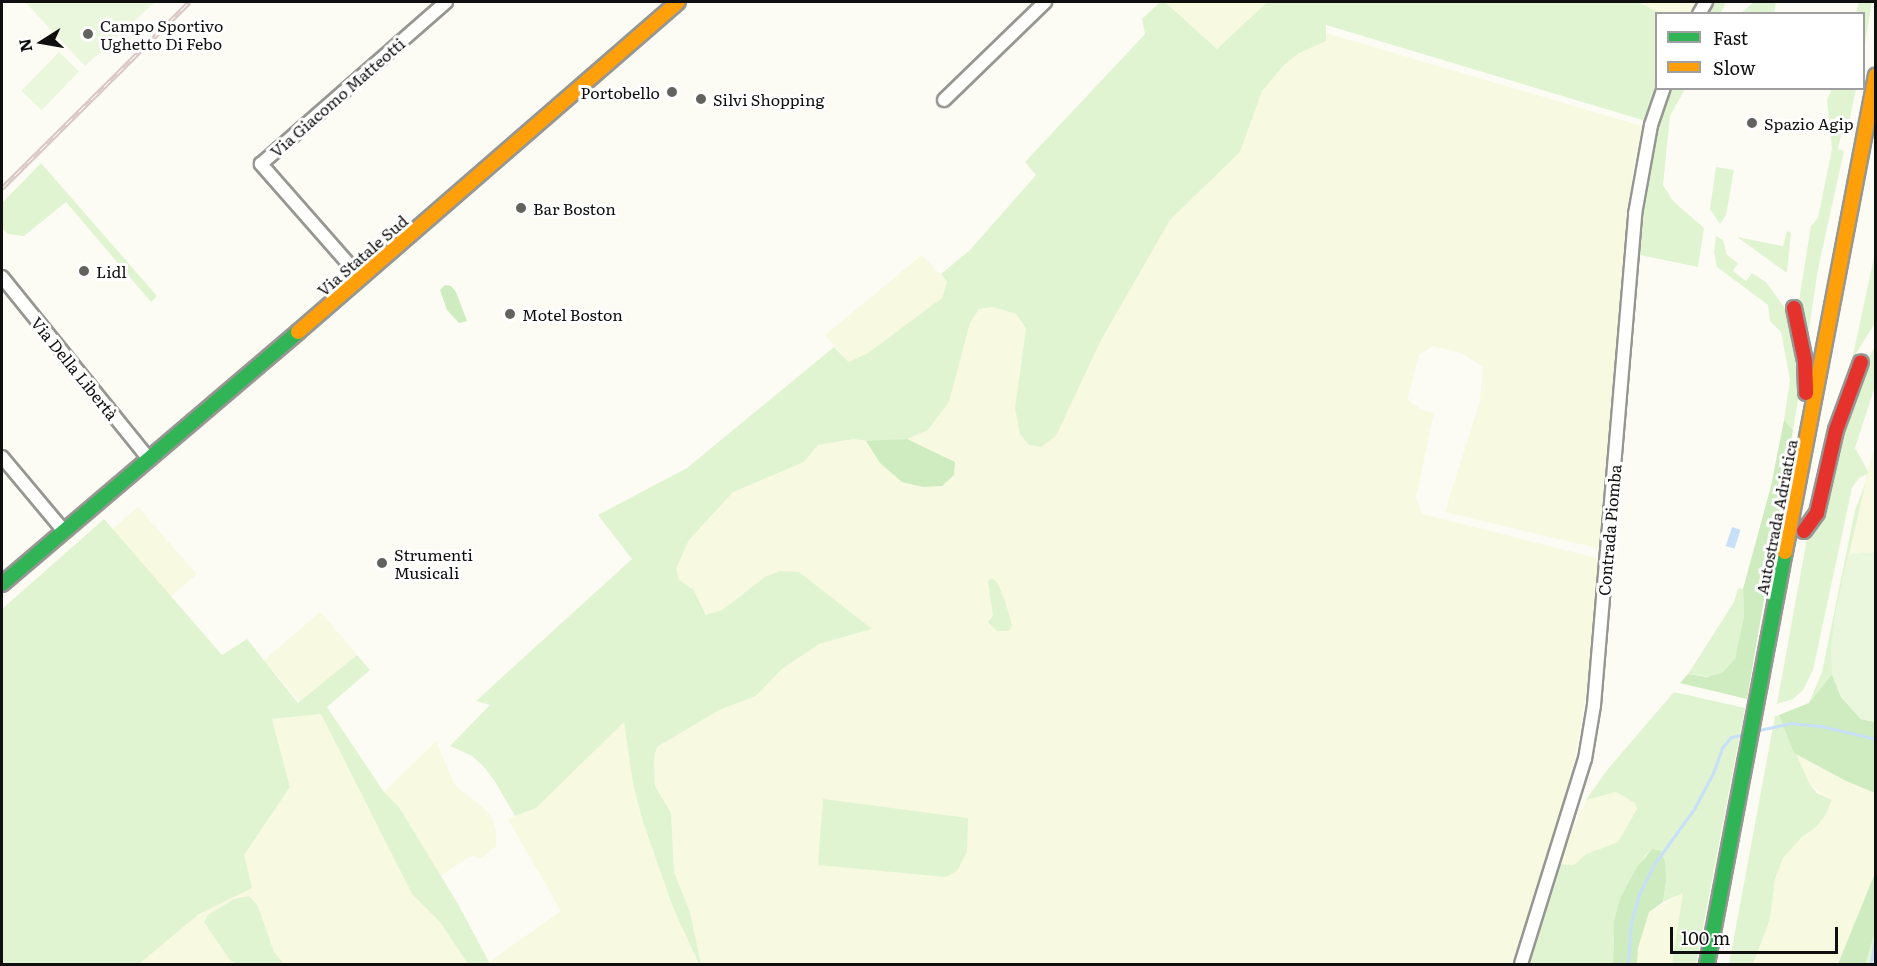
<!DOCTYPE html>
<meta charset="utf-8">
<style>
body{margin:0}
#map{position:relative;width:1877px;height:966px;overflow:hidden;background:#fcfcf4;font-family:Literata,serif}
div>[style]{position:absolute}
.farmland>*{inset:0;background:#f7f9e0;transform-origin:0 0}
.green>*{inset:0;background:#e0f4d2}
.forest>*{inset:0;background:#ceecc0}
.pitch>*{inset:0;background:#ebf7dd;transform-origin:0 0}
.water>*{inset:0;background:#c8dff8;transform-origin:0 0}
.stream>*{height:3px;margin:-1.5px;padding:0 1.5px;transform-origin:1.5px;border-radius:1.5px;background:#c8dff8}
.roads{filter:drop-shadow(2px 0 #969692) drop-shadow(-2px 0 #969692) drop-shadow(0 2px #969692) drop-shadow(0 -2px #969692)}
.street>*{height:12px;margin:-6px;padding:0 6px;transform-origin:6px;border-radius:6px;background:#fffffd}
.fast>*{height:14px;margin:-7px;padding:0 7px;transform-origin:7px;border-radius:7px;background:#30b455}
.slow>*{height:14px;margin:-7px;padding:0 7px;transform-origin:7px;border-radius:7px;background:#ff9f0a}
.jam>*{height:14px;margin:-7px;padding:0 7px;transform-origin:7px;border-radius:7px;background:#e5322d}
.rail>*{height:5px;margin-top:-2.5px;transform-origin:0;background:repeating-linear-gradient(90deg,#fff 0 9px,#d9c7c4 0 18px);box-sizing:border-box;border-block:2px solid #d9c7c4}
.dots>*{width:16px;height:16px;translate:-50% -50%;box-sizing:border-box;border:3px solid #fff;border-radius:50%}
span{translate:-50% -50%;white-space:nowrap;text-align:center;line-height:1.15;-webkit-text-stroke:6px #fff;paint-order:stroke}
.poi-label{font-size:16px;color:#0f0f0f}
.left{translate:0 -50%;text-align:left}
.right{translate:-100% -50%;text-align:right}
.street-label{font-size:16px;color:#0f0f0f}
.frame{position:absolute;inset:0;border:3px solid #0f0f0f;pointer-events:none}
.legend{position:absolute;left:1655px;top:12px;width:210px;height:78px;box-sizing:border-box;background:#fff;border:2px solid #9f9f9f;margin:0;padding:8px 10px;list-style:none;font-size:18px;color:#0f0f0f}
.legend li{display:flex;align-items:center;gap:12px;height:30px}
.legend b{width:30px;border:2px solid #9f9f9f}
.north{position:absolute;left:12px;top:12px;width:60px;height:60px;-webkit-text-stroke:4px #fff;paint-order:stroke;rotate:259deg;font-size:16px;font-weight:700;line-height:24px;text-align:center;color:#0f0f0f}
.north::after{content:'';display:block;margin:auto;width:21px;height:27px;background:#0f0f0f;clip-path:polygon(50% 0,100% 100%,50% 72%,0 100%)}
.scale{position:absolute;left:1670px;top:927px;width:168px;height:27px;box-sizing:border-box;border:3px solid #0f0f0f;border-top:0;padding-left:8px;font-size:18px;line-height:21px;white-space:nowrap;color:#0f0f0f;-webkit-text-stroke:4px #fff;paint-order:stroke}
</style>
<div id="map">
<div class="farmland">
<div style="clip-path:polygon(1165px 2px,1267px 2px,1217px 49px)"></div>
<div style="clip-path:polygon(1638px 2px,1698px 2px,1692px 14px,1660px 13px)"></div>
<div style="clip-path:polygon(evenodd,1326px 33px,1645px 127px,1634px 163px,1625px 234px,1601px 549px,1445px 512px,1480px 401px,1483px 367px,1462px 353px,1432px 346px,1419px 355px,1407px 400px,1422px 410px,1434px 413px,1416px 497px,1422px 514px,1600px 559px,1593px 651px,1575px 758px,1557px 829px,1514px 964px,701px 964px,690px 912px,674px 872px,671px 813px,655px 786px,654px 759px,657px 747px,719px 710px,756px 696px,782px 669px,819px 644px,872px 629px,798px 572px,742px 594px,722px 610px,707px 615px,694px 590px,679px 580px,676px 569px,689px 540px,733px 492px,804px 462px,818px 445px,853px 439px,866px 441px,880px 463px,955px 462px,907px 439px,928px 430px,949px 402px,970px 323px,979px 309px,993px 307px,1016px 314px,1026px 328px,1019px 375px,1040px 447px,1055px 436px,1100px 342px,1170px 220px,1240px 152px,1262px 91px,1284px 65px,1299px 53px,1325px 41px,1326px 33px,823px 800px,968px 818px,967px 852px,819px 865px,823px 800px)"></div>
<div style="clip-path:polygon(922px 255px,947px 282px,942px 298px,869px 353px,849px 362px,825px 335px)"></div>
<div style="clip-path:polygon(1875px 445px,1875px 552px,1848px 554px,1859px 502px)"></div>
<div style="left:138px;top:507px;width:89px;height:34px;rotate:49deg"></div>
<div style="left:320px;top:612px;width:57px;height:74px;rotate:49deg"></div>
<div style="clip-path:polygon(321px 714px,412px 894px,440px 922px,468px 964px,284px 964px,274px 952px,258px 906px,229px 960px,236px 964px,139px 964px,199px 914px,251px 888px,244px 855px,290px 787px,272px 719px)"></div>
<div style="clip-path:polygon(624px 722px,633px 784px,643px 822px,674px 910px,699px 964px,490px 964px,489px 962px,561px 911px,508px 819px,536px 808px)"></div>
<div style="clip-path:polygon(436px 741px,454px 784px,487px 811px,494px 822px,496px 832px,496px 846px,487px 854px,481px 858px,474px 856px,467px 858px,441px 876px,399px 807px,384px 792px)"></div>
<div style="clip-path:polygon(1794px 753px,1846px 781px,1875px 793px,1875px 873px,1838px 964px,1753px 964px,1770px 918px,1775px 879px,1783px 858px,1802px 837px,1815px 828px,1825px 816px,1832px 801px,1810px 785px)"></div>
<div style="clip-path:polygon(1616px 792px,1635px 803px,1637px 809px,1618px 842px,1586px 854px,1574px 865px,1558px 864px,1586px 800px)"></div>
<div style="clip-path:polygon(1684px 892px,1672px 964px,1637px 964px,1638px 948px,1649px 912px)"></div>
</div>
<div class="green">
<div style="clip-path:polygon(1160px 2px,1165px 2px,1217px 49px,1267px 2px,1638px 2px,1660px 13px,1656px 14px,1657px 89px,1646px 121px,1326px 25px,1326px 41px,1299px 53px,1284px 65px,1262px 91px,1240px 152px,1170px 220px,1100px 342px,1056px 436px,1041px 447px,1029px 445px,1020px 434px,1015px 408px,1026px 328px,1016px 314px,993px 307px,979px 309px,970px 323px,949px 402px,928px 430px,907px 439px,876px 442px,853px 439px,818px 445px,804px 462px,733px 492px,689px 540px,676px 569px,679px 580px,694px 590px,706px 615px,722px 610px,765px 577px,780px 571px,799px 572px,872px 629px,819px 644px,782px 669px,756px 696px,719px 710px,657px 747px,654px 759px,655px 786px,671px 813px,674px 872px,690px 912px,701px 964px,699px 964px,674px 910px,643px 822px,633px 784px,624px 722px,536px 808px,515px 816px,494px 780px,484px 767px,472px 756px,450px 746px,490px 705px,476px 701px,632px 559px,598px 515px,687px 468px,834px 347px,849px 362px,868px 353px,942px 298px,947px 282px,941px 274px,970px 250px,1036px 175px,1025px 162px,1145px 34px,1142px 19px)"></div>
<div style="clip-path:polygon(1713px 2px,1726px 2px,1721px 13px,1707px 14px)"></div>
<div style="clip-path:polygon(1754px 2px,1776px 2px,1774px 13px,1741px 13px)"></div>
<div style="clip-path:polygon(1859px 2px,1872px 2px,1864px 49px,1864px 14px,1856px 13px)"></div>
<div style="clip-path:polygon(1672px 89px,1685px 89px,1670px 116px,1663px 185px,1673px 201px,1704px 228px,1698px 267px,1640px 255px,1645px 197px,1655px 129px)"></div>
<div style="clip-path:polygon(1832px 89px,1856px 89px,1848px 127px,1843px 126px,1838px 149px,1844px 151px,1818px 269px,1806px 349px,1797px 313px,1811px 226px,1818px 218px,1832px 149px,1827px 100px)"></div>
<div style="clip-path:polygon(41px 163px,157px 296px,151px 302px,66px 202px,24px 236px,8px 234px,2px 228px,2px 203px)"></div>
<div style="clip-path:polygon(1716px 167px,1734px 170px,1726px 215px,1720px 224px,1710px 209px)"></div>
<div style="clip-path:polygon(1787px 231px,1791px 233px,1787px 273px,1737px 237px,1783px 246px)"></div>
<div style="clip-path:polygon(1716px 236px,1723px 240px,1727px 255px,1738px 263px,1733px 271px,1746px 281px,1752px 273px,1766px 282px,1787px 311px,1801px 382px,1793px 430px,1784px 420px,1790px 380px,1781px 332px,1770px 321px,1768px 305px,1717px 267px,1714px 252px)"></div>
<div style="clip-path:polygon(1875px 253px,1875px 323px,1852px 360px)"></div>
<div style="clip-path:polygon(1875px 346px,1875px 386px,1855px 448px,1869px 473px,1859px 478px,1852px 488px,1813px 670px,1803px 690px,1793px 699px,1777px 704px,1809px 527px,1866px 363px)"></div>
<div style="clip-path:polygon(1865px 485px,1835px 616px,1832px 674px,1809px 703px,1822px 672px,1855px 510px)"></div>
<div style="clip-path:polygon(104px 519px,222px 655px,247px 639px,298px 703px,357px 655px,370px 670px,327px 707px,384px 792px,399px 807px,458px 904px,490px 964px,468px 964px,440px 922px,412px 894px,321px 714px,272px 719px,290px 787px,244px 855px,252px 888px,199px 914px,139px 964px,2px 964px,2px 609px)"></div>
<div style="clip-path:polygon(992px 578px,997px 582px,1006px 604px,1012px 625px,1009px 631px,997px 631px,988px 622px,993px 616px,988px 581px)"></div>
<div style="clip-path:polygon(1738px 588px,1743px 589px,1744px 616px,1735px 660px,1722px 673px,1714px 677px,1688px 674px,1734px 602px)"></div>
<div style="clip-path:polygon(1674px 692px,1745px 708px,1696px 964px,1672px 964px,1683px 893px,1663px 902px,1666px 881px,1652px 849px,1645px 856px,1620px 898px,1613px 941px,1613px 964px,1527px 964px,1558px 864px,1574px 865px,1586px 854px,1618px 842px,1637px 809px,1635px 803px,1616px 792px,1586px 800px,1607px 770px)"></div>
<div style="clip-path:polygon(1779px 715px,1810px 785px,1817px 793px,1832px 800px,1825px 816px,1815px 828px,1802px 837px,1783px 858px,1775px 879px,1770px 919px,1753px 964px,1729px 964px,1775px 716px)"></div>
<div style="clip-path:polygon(823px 799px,968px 818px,967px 852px,957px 871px,946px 877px,818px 865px)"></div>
<div style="clip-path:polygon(249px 896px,258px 906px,274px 952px,284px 964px,236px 964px,230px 960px,204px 922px,208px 915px,234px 899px)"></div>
<div style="clip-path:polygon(1875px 932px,1875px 964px,1865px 964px,1865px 959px)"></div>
</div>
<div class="forest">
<div style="clip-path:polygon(445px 285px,451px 286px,456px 292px,467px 321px,459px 323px,447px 310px,440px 290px)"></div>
<div style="clip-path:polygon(1784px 420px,1793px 430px,1747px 699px,1680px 683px,1688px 674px,1707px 677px,1722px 673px,1735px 659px,1744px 616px,1743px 589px,1771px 486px)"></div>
<div style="clip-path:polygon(907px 439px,955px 462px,954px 475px,942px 486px,923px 487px,902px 482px,880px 463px,866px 441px)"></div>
<div style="clip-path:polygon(1832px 674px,1841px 697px,1861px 719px,1875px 722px,1875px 793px,1846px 781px,1794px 753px,1779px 715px,1809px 703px)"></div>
<div style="clip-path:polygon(1652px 849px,1661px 851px,1665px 862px,1666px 881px,1663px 902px,1649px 912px,1638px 948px,1637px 964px,1613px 964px,1614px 922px,1620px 898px,1637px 867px)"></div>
<div style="clip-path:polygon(1875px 873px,1875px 932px,1865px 964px,1838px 964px)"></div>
</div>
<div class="pitch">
<div style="clip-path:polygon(25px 2px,155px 2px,85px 66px)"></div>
<div style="left:59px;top:52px;width:28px;height:54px;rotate:44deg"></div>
<div style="clip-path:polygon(1875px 552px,1876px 552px,1875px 722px,1861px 719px,1841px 696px,1832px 674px,1831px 648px,1835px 616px,1848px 554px)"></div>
</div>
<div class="water">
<div style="left:1732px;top:527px;width:9px;height:20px;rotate:18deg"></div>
</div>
<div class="stream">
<div style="left:1759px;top:730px;width:33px;rotate:-12deg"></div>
<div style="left:1791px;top:723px;width:30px;rotate:6deg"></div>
<div style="left:1821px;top:726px;width:57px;rotate:13.3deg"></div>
<div style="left:1628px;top:964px;width:42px;rotate:-85.9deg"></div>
<div style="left:1631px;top:922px;width:29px;rotate:-74deg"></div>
<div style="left:1639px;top:894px;width:35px;rotate:-63deg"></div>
<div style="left:1655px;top:863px;width:67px;rotate:-54.2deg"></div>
<div style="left:1694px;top:809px;width:41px;rotate:-62.2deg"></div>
<div style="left:1713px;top:773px;width:27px;rotate:-70deg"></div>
<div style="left:1722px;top:748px;width:14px;rotate:-51deg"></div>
<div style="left:1731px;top:737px;width:10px;rotate:-11deg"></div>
<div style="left:1871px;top:964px;width:30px;rotate:-81deg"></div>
</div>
<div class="roads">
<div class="street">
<div style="left:1699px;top:14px;width:14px;rotate:-60deg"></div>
<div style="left:944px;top:100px;width:141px;rotate:-44.1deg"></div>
<div style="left:2px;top:277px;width:233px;rotate:51.1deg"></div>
<div style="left:361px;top:278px;width:152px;rotate:-131.3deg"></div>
<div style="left:261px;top:164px;width:246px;rotate:-41.2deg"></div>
<div style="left:2px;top:457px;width:95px;rotate:50.1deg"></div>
<div style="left:1521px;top:964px;width:215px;rotate:-72.7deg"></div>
<div style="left:1585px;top:759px;width:55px;rotate:-80.5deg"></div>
<div style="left:1594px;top:705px;width:493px;rotate:-85.2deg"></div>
<div style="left:1635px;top:214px;width:90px;rotate:-79.8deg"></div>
<div style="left:1651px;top:125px;width:39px;rotate:-71deg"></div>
</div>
<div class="fast">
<div style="left:2px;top:584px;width:389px;rotate:-40.4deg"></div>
<div style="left:1707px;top:964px;width:419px;rotate:-79.3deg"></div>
</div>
<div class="slow">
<div style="left:298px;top:332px;width:503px;rotate:-40.97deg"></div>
<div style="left:1785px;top:552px;width:485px;rotate:-79.2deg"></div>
</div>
<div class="jam">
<div style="left:1794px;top:308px;width:54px;rotate:78.3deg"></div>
<div style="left:1805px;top:361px;width:32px;rotate:88deg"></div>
<div style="left:1804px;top:531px;width:22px;rotate:-54deg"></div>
<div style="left:1817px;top:513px;width:85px;rotate:-77.1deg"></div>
<div style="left:1836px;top:430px;width:72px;rotate:-69.8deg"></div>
</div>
</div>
<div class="rail">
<div style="left:2px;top:188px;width:264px;rotate:-44.8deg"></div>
</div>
<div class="dots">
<div style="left:88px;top:34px;background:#62625f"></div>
<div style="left:672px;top:92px;background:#62625f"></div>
<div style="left:701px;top:99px;background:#62625f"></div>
<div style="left:1752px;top:123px;background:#62625f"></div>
<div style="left:521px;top:208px;background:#62625f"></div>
<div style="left:84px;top:271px;background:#62625f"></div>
<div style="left:510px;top:314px;background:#62625f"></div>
<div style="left:382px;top:563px;background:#62625f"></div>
</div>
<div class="poi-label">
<span class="left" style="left:100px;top:34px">Campo Sportivo<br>Ughetto Di Febo</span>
<span class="right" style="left:660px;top:92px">Portobello</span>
<span class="left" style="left:713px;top:99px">Silvi Shopping</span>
<span class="left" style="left:1764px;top:123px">Spazio Agip</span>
<span class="left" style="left:533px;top:208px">Bar Boston</span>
<span class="left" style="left:96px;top:271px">Lidl</span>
<span class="left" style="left:522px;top:314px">Motel Boston</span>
<span class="left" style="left:394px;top:563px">Strumenti<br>Musicali</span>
</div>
<div class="street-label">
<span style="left:337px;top:97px;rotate:-41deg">Via Giacomo Matteotti</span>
<span style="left:362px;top:255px;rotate:-41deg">Via Statale Sud</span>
<span style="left:75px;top:368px;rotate:51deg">Via Della Libertà</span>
<span style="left:1776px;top:517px;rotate:-79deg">Autostrada Adriatica</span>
<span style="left:1609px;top:530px;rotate:-85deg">Contrada Piomba</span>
</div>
<div class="frame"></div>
<ul class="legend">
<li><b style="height:8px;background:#30b455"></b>Fast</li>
<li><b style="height:8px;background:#ff9f0a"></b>Slow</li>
</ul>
<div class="north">N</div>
<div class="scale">100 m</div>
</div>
